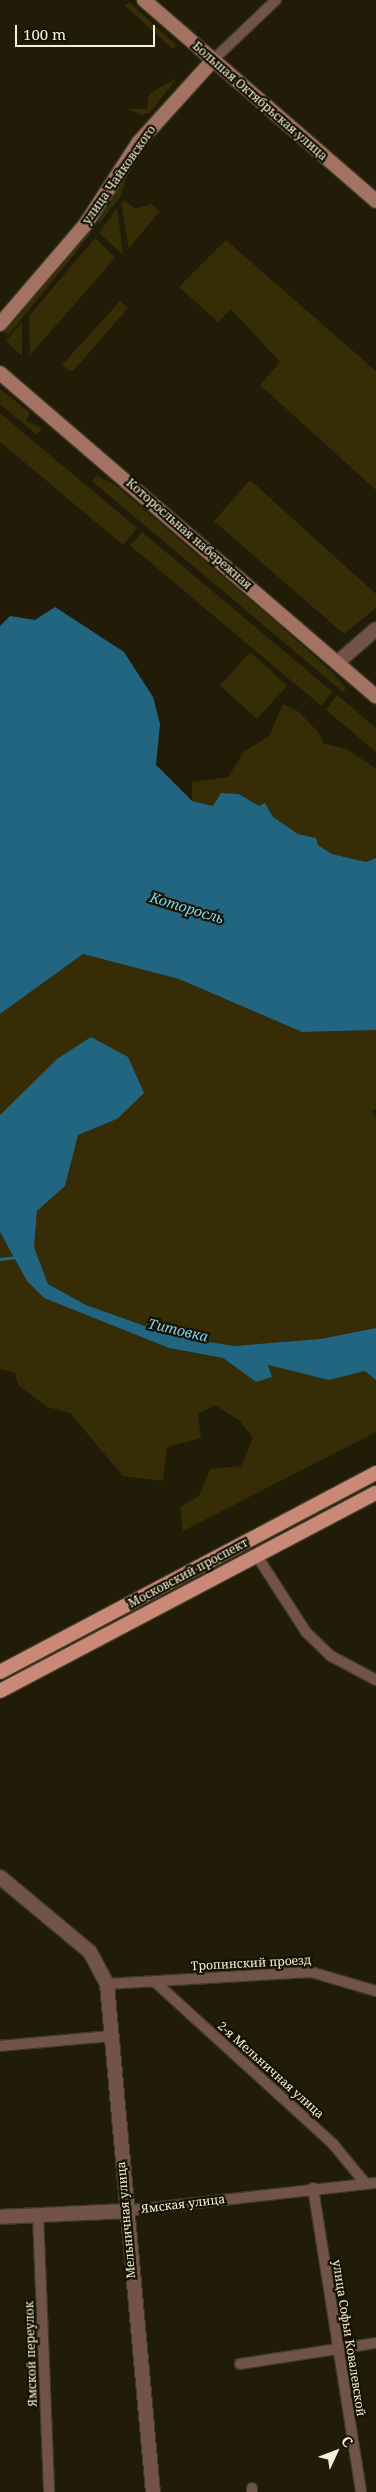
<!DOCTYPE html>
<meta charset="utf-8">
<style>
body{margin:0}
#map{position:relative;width:376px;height:2492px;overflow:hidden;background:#211c07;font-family:"Noto Serif",serif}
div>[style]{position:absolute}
.green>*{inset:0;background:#362d06;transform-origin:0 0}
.water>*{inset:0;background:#226580}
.stream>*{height:2.5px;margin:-1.25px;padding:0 1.25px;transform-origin:1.25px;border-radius:1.25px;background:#226580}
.roads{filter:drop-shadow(1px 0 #3e3a26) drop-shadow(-1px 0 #3e3a26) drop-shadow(0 1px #3e3a26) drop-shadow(0 -1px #3e3a26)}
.minor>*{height:10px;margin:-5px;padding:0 5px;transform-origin:5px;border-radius:5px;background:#725349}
.tertiary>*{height:14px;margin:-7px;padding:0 7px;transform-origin:7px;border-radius:7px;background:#725349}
.secondary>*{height:14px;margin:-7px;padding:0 7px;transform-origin:7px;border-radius:7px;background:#a37263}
.primary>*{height:14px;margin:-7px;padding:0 7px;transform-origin:7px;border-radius:7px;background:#c98976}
span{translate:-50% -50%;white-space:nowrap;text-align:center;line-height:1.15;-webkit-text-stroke:4.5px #181301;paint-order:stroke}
.street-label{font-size:12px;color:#f3f0e3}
.water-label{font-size:14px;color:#7cd5fe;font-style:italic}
.north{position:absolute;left:311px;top:2427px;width:50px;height:50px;-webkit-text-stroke:4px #181301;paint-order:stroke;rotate:47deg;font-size:14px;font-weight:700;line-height:20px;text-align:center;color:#f3f0e3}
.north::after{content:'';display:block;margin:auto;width:18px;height:22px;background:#f3f0e3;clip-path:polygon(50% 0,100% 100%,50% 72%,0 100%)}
.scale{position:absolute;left:15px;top:25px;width:140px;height:22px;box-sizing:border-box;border:2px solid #f3f0e3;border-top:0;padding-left:6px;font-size:15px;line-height:18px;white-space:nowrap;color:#f3f0e3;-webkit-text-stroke:4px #181301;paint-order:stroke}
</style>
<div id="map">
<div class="green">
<div style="clip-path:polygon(130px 3px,176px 45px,173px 49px,124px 5px)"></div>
<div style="clip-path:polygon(177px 78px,150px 113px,141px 115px,127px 109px,147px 109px,149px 94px)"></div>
<div style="clip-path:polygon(200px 81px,131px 165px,120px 197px,99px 224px,97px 217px,129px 164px)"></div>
<div style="clip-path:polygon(124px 200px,135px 209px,151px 204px,160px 211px,129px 248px,121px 204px)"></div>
<div style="clip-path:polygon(117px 208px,123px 255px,99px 233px)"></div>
<div style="left:86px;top:230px;width:6px;height:131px;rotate:39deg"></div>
<div style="clip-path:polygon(95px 238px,115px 258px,30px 355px,29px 316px)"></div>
<div style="clip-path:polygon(226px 240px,376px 371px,376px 490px,260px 385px,280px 362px,231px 309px,218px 322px,179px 287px)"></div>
<div style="clip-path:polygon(120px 301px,128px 308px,73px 371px,68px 370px,62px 365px)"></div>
<div style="clip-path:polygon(22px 322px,22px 356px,6px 341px)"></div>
<div style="clip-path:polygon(0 389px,30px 413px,26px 421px,42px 428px,37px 435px,0 404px)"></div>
<div style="left:0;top:413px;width:179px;height:22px;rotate:40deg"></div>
<div style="clip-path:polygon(97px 476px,114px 484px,262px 610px,331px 671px,346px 688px,343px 692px,92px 481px)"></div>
<div style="clip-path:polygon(250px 480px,376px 594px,376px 608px,344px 634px,214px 521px)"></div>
<div style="left:142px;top:532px;width:249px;height:18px;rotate:40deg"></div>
<div style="left:250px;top:652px;width:50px;height:45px;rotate:42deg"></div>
<div style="clip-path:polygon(337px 695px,376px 728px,376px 752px,326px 710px)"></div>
<div style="clip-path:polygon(283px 704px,299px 712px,319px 733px,324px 744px,347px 749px,376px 769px,376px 858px,366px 862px,332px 854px,318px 845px,316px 838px,298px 834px,239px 794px,214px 806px,192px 801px,192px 782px,228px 777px,244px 752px,269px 736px)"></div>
<div style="clip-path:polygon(83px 954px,179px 979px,302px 1032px,376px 1030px,376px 1108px,372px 1112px,376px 1119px,376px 1328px,320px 1339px,234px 1346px,173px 1336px,86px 1305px,48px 1284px,34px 1247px,37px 1211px,65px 1186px,77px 1135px,117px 1119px,57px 1059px,0 1115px,0 1014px)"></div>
<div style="clip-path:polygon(0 1232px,27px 1281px,44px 1298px,169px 1348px,223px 1358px,256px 1382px,267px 1365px,329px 1380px,365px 1371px,376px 1380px,376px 1432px,183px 1531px,180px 1507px,199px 1496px,210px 1469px,241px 1466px,253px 1438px,240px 1421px,215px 1405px,198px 1414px,201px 1438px,167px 1447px,163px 1481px,123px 1476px,70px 1413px,47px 1407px,18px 1385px,15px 1373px,0 1369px)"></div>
</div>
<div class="water">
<div style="clip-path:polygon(55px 607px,124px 652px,153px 697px,160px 724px,156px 765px,192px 801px,213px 806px,221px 793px,239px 794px,259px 806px,265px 803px,273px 817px,298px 834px,316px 838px,318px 845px,332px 854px,366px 862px,376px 858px,376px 1030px,302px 1032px,179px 979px,83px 954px,0 1014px,0 626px,10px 616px,35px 620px)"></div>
<div style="clip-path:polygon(91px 1037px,128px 1057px,144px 1093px,117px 1119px,78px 1135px,65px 1186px,37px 1211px,34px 1247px,48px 1284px,86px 1305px,173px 1336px,234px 1346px,320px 1339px,376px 1328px,376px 1380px,365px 1371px,329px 1380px,268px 1365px,272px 1377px,256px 1382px,223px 1358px,169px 1348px,44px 1298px,27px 1281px,0 1232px,0 1115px,57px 1059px)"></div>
</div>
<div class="stream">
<div style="left:0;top:1259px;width:16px;rotate:-7deg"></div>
</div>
<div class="roads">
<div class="minor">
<div style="left:213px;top:60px;width:87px;rotate:-43.6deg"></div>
<div style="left:257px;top:1556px;width:90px;rotate:57.2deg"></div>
<div style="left:306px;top:1632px;width:35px;rotate:44deg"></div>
<div style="left:331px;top:1656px;width:51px;rotate:28.1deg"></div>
<div style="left:154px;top:1981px;width:242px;rotate:42.3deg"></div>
<div style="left:333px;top:2144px;width:52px;rotate:50.5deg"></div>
<div style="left:107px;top:1984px;width:204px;rotate:-3.4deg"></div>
<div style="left:311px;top:1972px;width:68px;rotate:16.3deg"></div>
<div style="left:0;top:2046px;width:112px;rotate:-5.1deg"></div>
<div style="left:313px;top:2188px;width:308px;rotate:81deg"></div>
<div style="left:125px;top:2211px;width:253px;rotate:-6.4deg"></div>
<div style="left:38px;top:2215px;width:277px;rotate:87.7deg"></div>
<div style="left:240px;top:2364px;width:138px;rotate:-8.8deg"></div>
<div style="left:252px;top:2488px;width:4px;rotate:90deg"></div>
</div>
<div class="tertiary">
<div style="left:338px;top:662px;width:50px;rotate:-41deg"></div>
<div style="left:0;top:1877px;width:117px;rotate:39.8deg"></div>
<div style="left:90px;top:1952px;width:36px;rotate:62deg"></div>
<div style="left:107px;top:1984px;width:510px;rotate:84.83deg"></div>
<div style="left:0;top:2217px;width:125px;rotate:-2.7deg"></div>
</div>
<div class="secondary">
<div style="left:144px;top:0;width:307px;rotate:40.9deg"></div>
<div style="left:0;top:324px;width:130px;rotate:-49.4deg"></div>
<div style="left:85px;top:225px;width:99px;rotate:-57deg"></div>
<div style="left:139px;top:142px;width:110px;rotate:-47.9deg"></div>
<div style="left:0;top:373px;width:496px;rotate:40.7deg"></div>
</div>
<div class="primary">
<div style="left:0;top:1672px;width:425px;rotate:-27.9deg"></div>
<div style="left:0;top:1691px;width:425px;rotate:-27.8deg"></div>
</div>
</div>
<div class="street-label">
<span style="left:260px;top:101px;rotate:41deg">Большая Октябрьская улица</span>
<span style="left:119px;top:175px;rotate:-55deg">улица Чайковского</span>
<span style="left:189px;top:534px;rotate:41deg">Которосльная набережная</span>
<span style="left:188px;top:1573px;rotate:-28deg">Московский проспект</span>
<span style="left:251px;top:1963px;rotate:-3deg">Тропинский проезд</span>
<span style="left:271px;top:2070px;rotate:42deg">2-я Мельничная улица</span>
<span style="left:183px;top:2204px;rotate:-7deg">Ямская улица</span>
<span style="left:126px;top:2220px;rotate:-95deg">Мельничная улица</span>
<span style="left:349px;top:2338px;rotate:81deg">улица Софьи Ковалевской</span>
<span style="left:31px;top:2354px;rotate:-92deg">Ямской переулок</span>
</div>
<div class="water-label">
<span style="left:187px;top:908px;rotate:17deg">Которосль</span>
<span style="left:178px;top:1330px;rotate:13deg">Титовка</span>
</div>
<div class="north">С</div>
<div class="scale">100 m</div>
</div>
